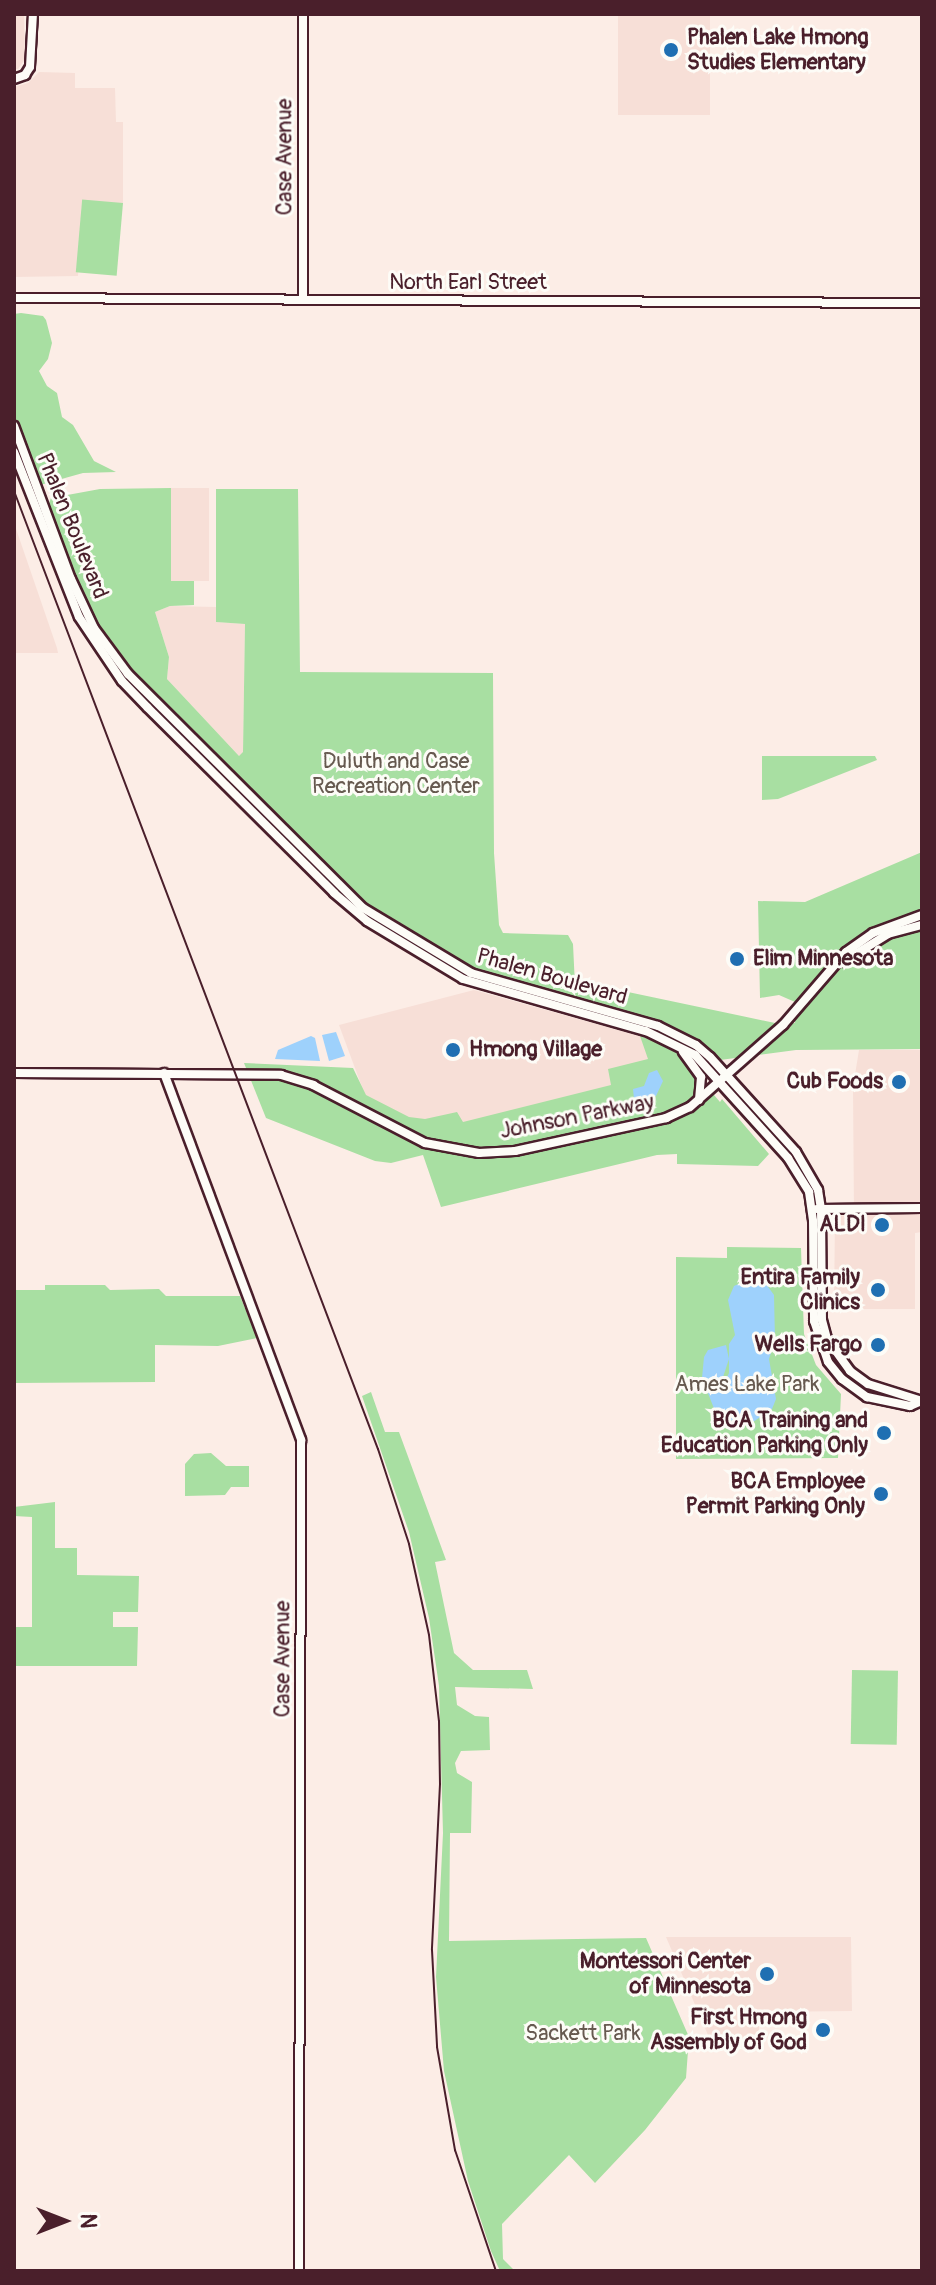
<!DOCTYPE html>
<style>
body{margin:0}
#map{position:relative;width:936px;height:2285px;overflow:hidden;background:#fcede6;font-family:Pangolin,sans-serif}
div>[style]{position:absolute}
.built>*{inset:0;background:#f7dfd7;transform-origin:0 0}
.green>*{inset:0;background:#a8dfa2;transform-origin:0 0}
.water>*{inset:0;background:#9ed1fc}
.roads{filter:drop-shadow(2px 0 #4a1f2b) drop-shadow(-2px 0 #4a1f2b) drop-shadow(0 2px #4a1f2b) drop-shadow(0 -2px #4a1f2b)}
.secondary>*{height:8px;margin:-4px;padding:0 4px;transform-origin:4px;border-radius:4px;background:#fdfcf7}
.rail>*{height:2px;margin:-1px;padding:0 1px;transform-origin:1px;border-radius:1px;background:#4a1f2b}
.dots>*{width:22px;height:22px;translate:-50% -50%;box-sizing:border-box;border:4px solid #fdfcf7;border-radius:50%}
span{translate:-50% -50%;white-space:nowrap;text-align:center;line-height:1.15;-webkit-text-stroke:6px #fdfcf7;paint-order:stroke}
.poi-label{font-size:22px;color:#4a1f2b;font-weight:700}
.left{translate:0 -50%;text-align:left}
.right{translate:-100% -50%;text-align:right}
.street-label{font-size:22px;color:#4a1f2b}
.park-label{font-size:22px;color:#66594f}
.frame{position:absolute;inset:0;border:16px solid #4a1f2b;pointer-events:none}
.north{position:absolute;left:24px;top:2181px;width:80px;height:80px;-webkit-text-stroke:6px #fdfcf7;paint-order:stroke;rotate:90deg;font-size:22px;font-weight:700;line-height:32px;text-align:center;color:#4a1f2b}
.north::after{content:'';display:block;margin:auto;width:28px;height:36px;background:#4a1f2b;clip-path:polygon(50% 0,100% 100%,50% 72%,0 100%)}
</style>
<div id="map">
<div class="built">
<div style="clip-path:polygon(14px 14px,24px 14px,25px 59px,18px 69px,14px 69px)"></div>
<div style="left:618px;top:14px;width:92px;height:101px"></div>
<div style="clip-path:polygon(39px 72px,75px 73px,75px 88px,115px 88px,116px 122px,123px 122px,123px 203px,82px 204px,78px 276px,14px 277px,14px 87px,28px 83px)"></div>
<div style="left:171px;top:488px;width:38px;height:93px"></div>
<div style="clip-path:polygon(14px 523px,57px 648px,58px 653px,14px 653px)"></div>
<div style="clip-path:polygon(170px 606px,216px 607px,216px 622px,245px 624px,243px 753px,239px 756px,167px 679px,169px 657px,155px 612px)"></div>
<div style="clip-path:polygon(474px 990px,640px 1036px,662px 1043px,682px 1056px,492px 1146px,369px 1106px,339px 1025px)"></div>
<div style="clip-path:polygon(859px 1050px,922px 1050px,922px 1232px,915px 1233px,915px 1309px,834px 1309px,835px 1216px,854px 1215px,853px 1087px)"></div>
<div style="clip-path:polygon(666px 1937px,851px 1937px,852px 2011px,759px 2012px,759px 2042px,711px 2042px)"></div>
</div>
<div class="green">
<div style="left:123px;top:203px;width:73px;height:41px;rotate:95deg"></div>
<div style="clip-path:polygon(21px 313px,43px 316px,46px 320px,52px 343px,48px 359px,39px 371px,47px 386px,57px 393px,62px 417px,73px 425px,94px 461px,116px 472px,83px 473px,40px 485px,14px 414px,14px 314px)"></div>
<div style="clip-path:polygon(171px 488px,171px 581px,194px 581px,194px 605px,170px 606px,155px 612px,169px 657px,167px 679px,239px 756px,243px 752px,245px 624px,216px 622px,216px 489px,298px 489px,300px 672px,493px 673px,494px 853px,499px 925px,503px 933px,568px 935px,573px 944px,575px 986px,590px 984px,775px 1023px,795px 1023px,795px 1002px,779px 995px,760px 998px,758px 901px,805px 902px,922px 852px,922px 1049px,796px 1050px,720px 1060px,693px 1037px,666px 1024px,471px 969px,367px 906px,145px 687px,104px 634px,79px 588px,48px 506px,51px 498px,100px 489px)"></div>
<div style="clip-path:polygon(762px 756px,875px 756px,877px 760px,778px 799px,762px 800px)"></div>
<div style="clip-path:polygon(640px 1036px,673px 1047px,720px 1102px,722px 1099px,769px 1154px,758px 1166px,677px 1164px,677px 1154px,657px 1155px,441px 1207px,423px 1155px,391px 1163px,375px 1161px,266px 1118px,244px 1063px,353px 1068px,366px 1095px,409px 1117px,425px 1119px,457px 1112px,463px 1122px,611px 1085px,608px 1069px,648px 1059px)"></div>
<div style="clip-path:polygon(727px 1247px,801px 1248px,804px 1334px,816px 1365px,841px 1394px,838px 1458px,676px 1459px,676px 1257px,727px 1258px)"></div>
<div style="clip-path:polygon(45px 1285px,105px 1285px,110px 1290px,159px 1289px,166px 1296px,240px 1296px,257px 1338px,218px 1346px,155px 1345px,155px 1382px,14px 1383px,14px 1290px,45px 1290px)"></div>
<div style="clip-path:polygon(371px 1392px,385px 1432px,399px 1432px,446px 1560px,435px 1562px,454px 1653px,473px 1670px,527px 1670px,533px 1689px,455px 1687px,457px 1705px,475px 1716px,489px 1717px,490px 1750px,461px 1751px,455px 1763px,457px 1773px,472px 1782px,471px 1833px,450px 1833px,449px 1941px,646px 1938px,689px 2037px,686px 2078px,645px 2130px,595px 2183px,569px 2155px,502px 2224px,503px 2259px,515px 2271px,500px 2271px,491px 2251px,468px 2181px,444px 2071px,436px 1977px,443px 1833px,439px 1686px,429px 1618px,409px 1532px,362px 1396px)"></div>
<div style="clip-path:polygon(211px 1453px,226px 1466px,249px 1466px,249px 1487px,231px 1487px,225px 1495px,185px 1496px,185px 1464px,194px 1454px)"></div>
<div style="clip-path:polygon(55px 1502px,55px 1548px,77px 1548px,77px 1575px,139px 1576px,138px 1612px,113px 1612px,113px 1627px,138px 1627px,137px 1666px,14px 1666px,14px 1627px,32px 1627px,32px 1517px,14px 1516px,14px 1507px)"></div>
<div style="left:852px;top:1670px;width:46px;height:74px;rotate:1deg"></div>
</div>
<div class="water">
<div style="clip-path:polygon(336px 1032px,345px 1056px,329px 1061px,322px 1035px)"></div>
<div style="clip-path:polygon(311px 1036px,315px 1038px,320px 1061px,275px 1059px,278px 1050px)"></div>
<div style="clip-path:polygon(657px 1070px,663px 1081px,656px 1096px,634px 1099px,633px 1089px,644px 1086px,649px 1073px)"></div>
<div style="clip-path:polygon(750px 1279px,766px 1284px,774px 1295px,775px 1340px,769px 1359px,776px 1399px,772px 1409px,750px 1424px,729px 1420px,715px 1411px,702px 1378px,704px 1357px,708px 1350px,726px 1345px,729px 1359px,723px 1377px,726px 1379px,729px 1373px,729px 1344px,735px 1335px,728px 1300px,734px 1286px)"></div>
</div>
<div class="roads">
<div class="secondary">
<div style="left:14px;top:79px;width:12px;rotate:-20deg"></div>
<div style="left:25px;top:75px;width:9px;rotate:-58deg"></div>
<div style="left:30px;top:67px;width:53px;rotate:-86.8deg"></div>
<div style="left:14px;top:298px;width:908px;rotate:0.32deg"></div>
<div style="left:303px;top:299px;width:285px;rotate:-90deg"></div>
<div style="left:14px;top:426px;width:163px;rotate:69.6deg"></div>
<div style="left:71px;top:579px;width:54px;rotate:64.9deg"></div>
<div style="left:94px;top:628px;width:57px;rotate:53.5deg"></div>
<div style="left:128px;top:674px;width:332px;rotate:44.9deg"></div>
<div style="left:363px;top:908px;width:126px;rotate:31deg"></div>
<div style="left:471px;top:973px;width:194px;rotate:15.8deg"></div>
<div style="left:658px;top:1026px;width:42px;rotate:26.6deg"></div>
<div style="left:696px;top:1045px;width:18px;rotate:41deg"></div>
<div style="left:710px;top:1057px;width:128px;rotate:47.8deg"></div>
<div style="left:796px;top:1152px;width:44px;rotate:59.9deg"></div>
<div style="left:818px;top:1190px;width:18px;rotate:81deg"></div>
<div style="left:821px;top:1208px;width:112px;rotate:89.5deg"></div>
<div style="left:822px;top:1320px;width:20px;rotate:75deg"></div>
<div style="left:827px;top:1339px;width:39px;rotate:54deg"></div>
<div style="left:850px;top:1371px;width:22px;rotate:36deg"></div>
<div style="left:868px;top:1384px;width:57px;rotate:17.5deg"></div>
<div style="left:14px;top:452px;width:177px;rotate:68.5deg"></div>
<div style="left:79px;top:617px;width:77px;rotate:56.1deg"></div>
<div style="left:122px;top:681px;width:37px;rotate:46deg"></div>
<div style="left:148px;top:708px;width:262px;rotate:44.8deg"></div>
<div style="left:334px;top:893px;width:43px;rotate:40.3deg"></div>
<div style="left:367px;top:921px;width:112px;rotate:31.1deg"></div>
<div style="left:463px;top:979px;width:190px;rotate:15.9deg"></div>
<div style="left:646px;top:1031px;width:55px;rotate:26.1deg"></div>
<div style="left:695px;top:1055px;width:139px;rotate:47.9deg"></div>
<div style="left:788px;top:1158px;width:40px;rotate:58deg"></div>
<div style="left:809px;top:1192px;width:29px;rotate:82deg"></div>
<div style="left:813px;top:1221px;width:100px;rotate:89.4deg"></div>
<div style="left:814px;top:1321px;width:43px;rotate:71.1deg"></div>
<div style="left:828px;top:1362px;width:22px;rotate:51deg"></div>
<div style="left:842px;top:1379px;width:31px;rotate:36deg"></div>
<div style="left:867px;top:1397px;width:44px;rotate:11.8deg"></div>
<div style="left:910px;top:1406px;width:13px;rotate:-23deg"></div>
<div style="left:843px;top:962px;width:53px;rotate:-31.9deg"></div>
<div style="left:888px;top:934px;width:35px;rotate:-15deg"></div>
<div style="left:683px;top:1052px;width:31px;rotate:54deg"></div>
<div style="left:701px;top:1077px;width:23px;rotate:95deg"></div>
<div style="left:14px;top:1073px;width:267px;rotate:0.4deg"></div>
<div style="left:281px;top:1075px;width:34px;rotate:17deg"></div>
<div style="left:313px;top:1085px;width:126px;rotate:27.4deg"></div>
<div style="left:425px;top:1143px;width:55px;rotate:10.5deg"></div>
<div style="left:479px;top:1153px;width:36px;rotate:-3deg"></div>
<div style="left:515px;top:1151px;width:155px;rotate:-12.3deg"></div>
<div style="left:666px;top:1118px;width:26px;rotate:-25deg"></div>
<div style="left:690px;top:1107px;width:124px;rotate:-41.4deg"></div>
<div style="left:783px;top:1025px;width:96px;rotate:-49.2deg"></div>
<div style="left:846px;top:952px;width:33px;rotate:-35deg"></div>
<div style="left:873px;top:933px;width:52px;rotate:-20.2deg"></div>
<div style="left:164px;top:1073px;width:392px;rotate:69.5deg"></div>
<div style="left:301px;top:1440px;width:831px;rotate:90.14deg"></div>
<div style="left:817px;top:1209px;width:105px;rotate:-0.5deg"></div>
</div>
</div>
<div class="rail">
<div style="left:14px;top:491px;width:1025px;rotate:69.2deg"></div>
<div style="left:378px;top:1449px;width:100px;rotate:71.9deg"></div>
<div style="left:409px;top:1544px;width:93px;rotate:77.6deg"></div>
<div style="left:429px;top:1635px;width:87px;rotate:83.4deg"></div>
<div style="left:439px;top:1721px;width:63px;rotate:89.1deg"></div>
<div style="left:440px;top:1784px;width:166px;rotate:92.8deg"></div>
<div style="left:432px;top:1950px;width:97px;rotate:87deg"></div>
<div style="left:437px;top:2047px;width:105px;rotate:80.1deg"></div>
<div style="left:455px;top:2150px;width:128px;rotate:71.3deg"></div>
</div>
<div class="dots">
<div style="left:671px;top:50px;background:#1f6fb2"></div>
<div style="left:737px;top:959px;background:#1f6fb2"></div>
<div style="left:453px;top:1050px;background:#1f6fb2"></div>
<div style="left:899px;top:1082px;background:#1f6fb2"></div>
<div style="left:882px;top:1225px;background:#1f6fb2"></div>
<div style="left:878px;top:1290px;background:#1f6fb2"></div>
<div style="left:878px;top:1345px;background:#1f6fb2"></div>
<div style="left:884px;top:1433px;background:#1f6fb2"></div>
<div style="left:881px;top:1494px;background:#1f6fb2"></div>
<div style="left:767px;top:1974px;background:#1f6fb2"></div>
<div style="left:823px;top:2030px;background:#1f6fb2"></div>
</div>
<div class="poi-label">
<span class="left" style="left:687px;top:50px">Phalen Lake Hmong<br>Studies Elementary</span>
<span class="left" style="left:753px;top:959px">Elim Minnesota</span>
<span class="left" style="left:469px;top:1050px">Hmong Village</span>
<span class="right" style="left:883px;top:1082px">Cub Foods</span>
<span class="right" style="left:866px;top:1225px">ALDI</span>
<span class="right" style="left:860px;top:1290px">Entira Family<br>Clinics</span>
<span class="right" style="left:862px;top:1345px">Wells Fargo</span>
<span class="right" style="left:868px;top:1433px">BCA Training and<br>Education Parking Only</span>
<span class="right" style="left:865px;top:1494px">BCA Employee<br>Permit Parking Only</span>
<span class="right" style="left:751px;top:1974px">Montessori Center<br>of Minnesota</span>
<span class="right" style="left:807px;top:2030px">First Hmong<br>Assembly of God</span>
</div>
<div class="street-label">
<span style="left:285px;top:157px;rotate:-90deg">Case Avenue</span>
<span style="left:468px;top:283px">North Earl Street</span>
<span style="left:72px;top:526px;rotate:68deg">Phalen Boulevard</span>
<span style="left:552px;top:977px;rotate:16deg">Phalen Boulevard</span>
<span style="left:577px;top:1117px;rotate:-11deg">Johnson Parkway</span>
<span style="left:283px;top:1659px;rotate:-90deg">Case Avenue</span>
</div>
<div class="park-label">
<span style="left:396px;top:774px">Duluth and Case<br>Recreation Center</span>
<span style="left:747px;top:1385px">Ames Lake Park</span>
<span style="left:583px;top:2034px">Sackett Park</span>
</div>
<div class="frame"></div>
<div class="north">N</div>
</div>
